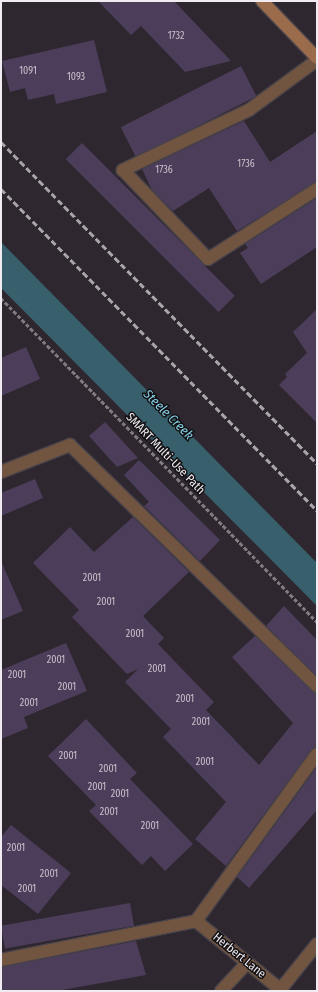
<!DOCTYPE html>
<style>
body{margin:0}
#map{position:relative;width:318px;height:992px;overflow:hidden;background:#2e272f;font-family:"Fira Sans Condensed",sans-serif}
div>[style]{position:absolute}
.water>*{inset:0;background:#38606c}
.building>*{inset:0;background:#4c3e5a;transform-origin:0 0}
.path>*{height:2.5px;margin-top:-1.25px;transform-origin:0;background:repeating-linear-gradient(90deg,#817b81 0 4px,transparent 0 6px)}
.roads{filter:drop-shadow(1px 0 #49434a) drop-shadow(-1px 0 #49434a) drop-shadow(0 1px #49434a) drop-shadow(0 -1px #49434a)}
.service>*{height:12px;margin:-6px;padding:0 6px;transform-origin:6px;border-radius:6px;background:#725541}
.minor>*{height:12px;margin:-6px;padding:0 6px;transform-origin:6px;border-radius:6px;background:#725541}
.secondary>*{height:12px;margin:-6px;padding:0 6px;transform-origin:6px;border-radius:6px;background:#9a6c4c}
.rail>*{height:3px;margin-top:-1.5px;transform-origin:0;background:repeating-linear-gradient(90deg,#aaa5ab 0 6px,transparent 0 9px)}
span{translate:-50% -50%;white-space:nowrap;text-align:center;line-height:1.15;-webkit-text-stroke:3px #141114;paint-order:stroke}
.number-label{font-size:10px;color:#c8c0cb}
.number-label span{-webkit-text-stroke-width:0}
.street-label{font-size:12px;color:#f1ecf1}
.water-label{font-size:13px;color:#85cfe5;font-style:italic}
.frame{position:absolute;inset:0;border:2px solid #f1ecf1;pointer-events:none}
</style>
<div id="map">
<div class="water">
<div style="clip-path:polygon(1px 242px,317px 563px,317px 606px,1px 288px)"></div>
</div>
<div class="building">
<div style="clip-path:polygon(98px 1px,174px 1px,231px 61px,185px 72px,141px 26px,131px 35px)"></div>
<div style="clip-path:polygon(94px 40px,107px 92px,56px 104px,54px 94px,28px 100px,25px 88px,10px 92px,2px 61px)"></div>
<div style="left:241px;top:66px;width:34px;height:135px;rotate:63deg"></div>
<div style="clip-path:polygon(244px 121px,270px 162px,317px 131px,317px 182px,237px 231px,209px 188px,173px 211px,152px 190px,142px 169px)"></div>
<div style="left:82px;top:143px;width:216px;height:23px;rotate:45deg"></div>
<div style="clip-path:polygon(317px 198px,317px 247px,261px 284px,240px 253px,248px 248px,245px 244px)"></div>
<div style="clip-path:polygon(317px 309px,317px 423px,279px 385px,287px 377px,285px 374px,307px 353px,293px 332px)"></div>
<div style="clip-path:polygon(26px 347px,40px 379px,1px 396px,1px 358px)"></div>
<div style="clip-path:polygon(105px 422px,138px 458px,117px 467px,89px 436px)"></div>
<div style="clip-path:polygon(139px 460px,220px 540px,200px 561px,144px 506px,149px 502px,124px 475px)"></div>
<div style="clip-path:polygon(35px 479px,43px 498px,1px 516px,1px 493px)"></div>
<div style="clip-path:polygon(133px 517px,189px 572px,143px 616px,164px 638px,158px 644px,214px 702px,206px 710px,259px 765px,293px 723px,232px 657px,255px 636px,317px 693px,317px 747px,311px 750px,226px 866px,195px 839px,226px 802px,163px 737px,171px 729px,125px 682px,138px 669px,127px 674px,72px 617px,79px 610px,33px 563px,70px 527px,94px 552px)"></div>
<div style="clip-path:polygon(1px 561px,23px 611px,1px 620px)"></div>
<div style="clip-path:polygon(284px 606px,317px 640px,317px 676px,266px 626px)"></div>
<div style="clip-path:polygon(66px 643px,87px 691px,24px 717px,28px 728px,1px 739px,1px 670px)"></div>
<div style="clip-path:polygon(86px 719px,137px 773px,130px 779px,193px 844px,165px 871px,151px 856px,142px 865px,89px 811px,96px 805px,48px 756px)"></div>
<div style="clip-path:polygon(317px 767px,317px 810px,249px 888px,237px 877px)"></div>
<div style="clip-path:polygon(11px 825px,71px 873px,38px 914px,1px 885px,1px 837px)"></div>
<div style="left:130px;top:903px;width:23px;height:131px;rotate:80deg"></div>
<div style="clip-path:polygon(136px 941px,146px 975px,56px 991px,1px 991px,1px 967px)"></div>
</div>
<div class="path">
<div style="left:1px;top:298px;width:453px;rotate:45.7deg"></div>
</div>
<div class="roads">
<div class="service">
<div style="left:317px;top:60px;width:84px;rotate:143.7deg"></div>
<div style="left:249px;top:110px;width:140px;rotate:154.5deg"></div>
<div style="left:123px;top:170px;width:123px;rotate:46.3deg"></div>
<div style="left:208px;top:259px;width:130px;rotate:-32.7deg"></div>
<div style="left:1px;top:472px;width:74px;rotate:-21.4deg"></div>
<div style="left:70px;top:445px;width:345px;rotate:44.3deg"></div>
<div style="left:1px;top:960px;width:199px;rotate:-11.3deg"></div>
<div style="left:196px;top:921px;width:206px;rotate:-54.1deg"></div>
<div style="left:280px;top:990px;width:59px;rotate:-51.2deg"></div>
<div style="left:221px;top:991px;width:38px;rotate:-47deg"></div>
</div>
<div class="minor">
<div style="left:196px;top:921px;width:111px;rotate:39.1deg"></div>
</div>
<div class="secondary">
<div style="left:262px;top:1px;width:79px;rotate:46deg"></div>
</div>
</div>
<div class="rail">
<div style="left:1px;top:142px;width:451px;rotate:45.5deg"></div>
<div style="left:1px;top:189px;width:451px;rotate:45.5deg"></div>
</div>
<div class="number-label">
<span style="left:176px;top:37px">1732</span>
<span style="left:28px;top:72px">1091</span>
<span style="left:76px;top:78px">1093</span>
<span style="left:246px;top:165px">1736</span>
<span style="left:164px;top:171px">1736</span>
<span style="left:92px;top:579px">2001</span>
<span style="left:106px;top:603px">2001</span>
<span style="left:135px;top:635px">2001</span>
<span style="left:56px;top:661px">2001</span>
<span style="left:157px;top:670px">2001</span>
<span style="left:17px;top:676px">2001</span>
<span style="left:67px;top:688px">2001</span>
<span style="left:185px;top:700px">2001</span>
<span style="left:29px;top:704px">2001</span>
<span style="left:201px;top:723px">2001</span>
<span style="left:68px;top:757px">2001</span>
<span style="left:205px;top:763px">2001</span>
<span style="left:108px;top:770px">2001</span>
<span style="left:97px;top:788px">2001</span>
<span style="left:120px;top:795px">2001</span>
<span style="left:109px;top:813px">2001</span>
<span style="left:150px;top:827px">2001</span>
<span style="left:16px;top:849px">2001</span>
<span style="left:49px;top:875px">2001</span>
<span style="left:27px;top:890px">2001</span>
</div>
<div class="street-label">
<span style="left:165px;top:454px;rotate:46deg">SMART Multi-Use Path</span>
<span style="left:239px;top:956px;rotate:39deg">Herbert Lane</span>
</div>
<div class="water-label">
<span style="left:168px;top:415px;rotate:45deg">Steele Creek</span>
</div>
<div class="frame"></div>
</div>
